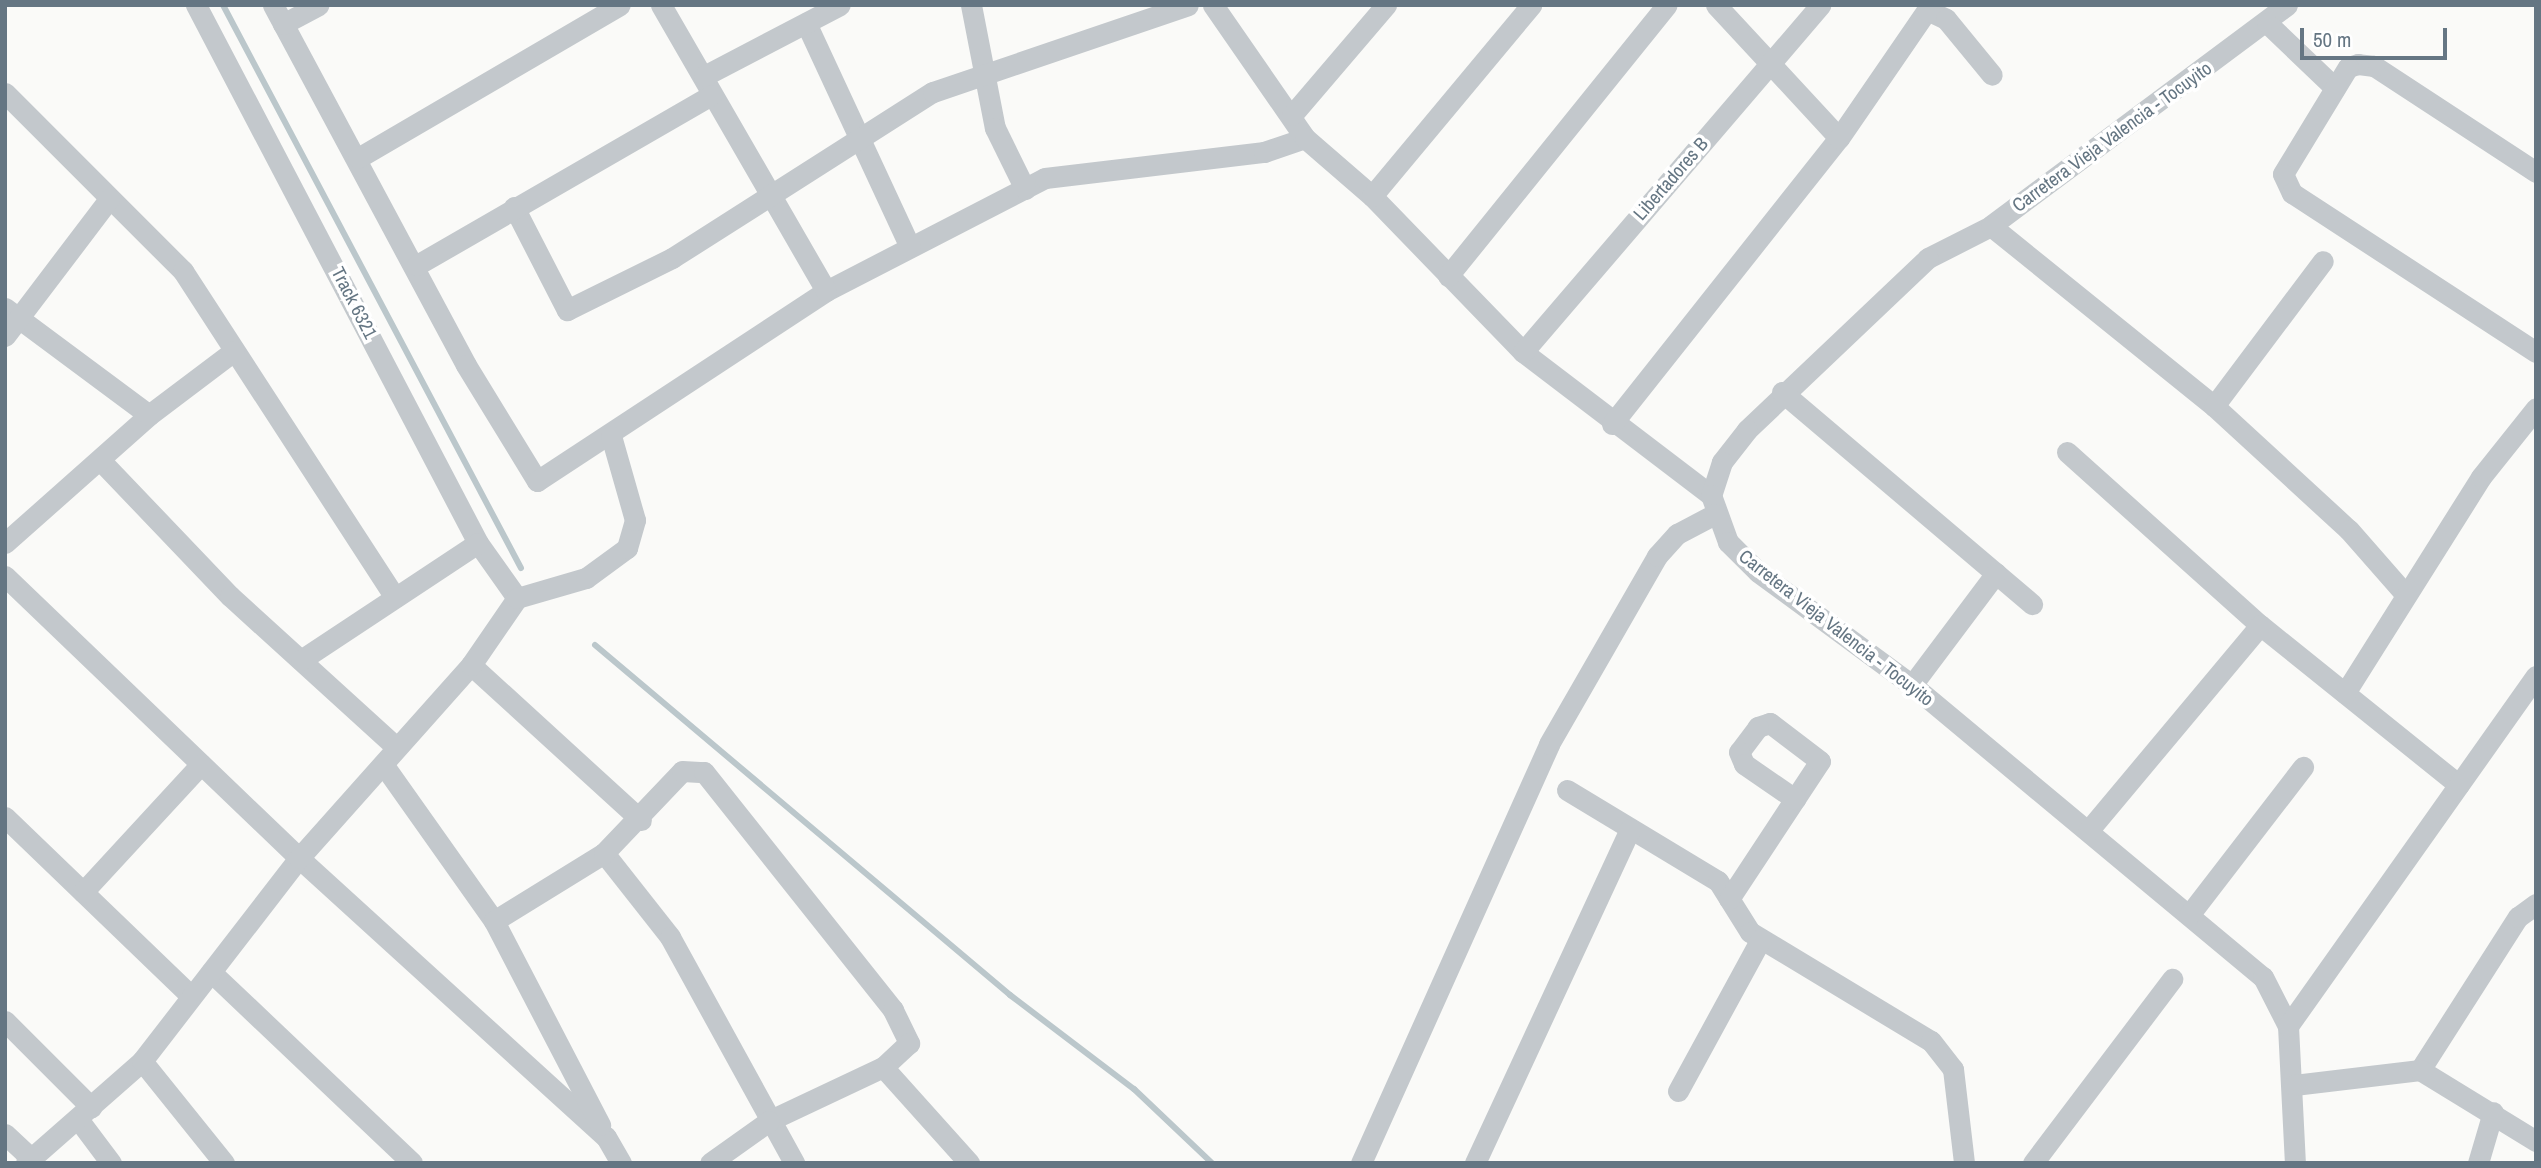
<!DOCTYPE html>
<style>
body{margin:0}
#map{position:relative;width:2541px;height:1168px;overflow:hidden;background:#fafaf8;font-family:"Archivo Narrow",sans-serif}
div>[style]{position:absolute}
.stream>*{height:6px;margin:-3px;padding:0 3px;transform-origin:3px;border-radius:3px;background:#bbc7cb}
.minor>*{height:21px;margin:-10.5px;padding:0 10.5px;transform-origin:10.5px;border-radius:10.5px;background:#c3c8cc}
span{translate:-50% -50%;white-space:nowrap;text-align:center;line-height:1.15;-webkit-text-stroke:7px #fff;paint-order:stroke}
.street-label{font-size:19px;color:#657683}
.frame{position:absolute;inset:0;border:7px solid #657683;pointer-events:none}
.scale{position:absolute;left:2300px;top:28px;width:147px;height:32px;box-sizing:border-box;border:4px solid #657683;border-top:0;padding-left:9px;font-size:21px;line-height:24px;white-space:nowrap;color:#657683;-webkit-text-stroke:5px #fff;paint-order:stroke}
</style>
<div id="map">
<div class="stream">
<div style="left:223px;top:5px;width:637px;rotate:62.11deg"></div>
<div style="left:595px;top:645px;width:543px;rotate:40.14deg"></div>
<div style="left:1010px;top:995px;width:156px;rotate:37.2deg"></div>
<div style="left:1134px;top:1089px;width:108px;rotate:43.5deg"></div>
</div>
<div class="minor">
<div style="left:196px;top:5px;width:607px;rotate:62.34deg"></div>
<div style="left:478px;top:543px;width:67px;rotate:54.7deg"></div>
<div style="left:273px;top:5px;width:408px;rotate:61.8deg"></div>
<div style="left:466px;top:365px;width:136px;rotate:58.5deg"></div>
<div style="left:537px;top:481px;width:346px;rotate:-33.3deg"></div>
<div style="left:826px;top:291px;width:246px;rotate:-27.3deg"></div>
<div style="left:1045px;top:178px;width:221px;rotate:-6.8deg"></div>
<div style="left:1264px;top:152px;width:43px;rotate:-18.9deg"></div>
<div style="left:661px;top:5px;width:330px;rotate:60deg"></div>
<div style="left:971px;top:5px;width:125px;rotate:79deg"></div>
<div style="left:995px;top:128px;width:68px;rotate:63.8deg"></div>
<div style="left:1213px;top:5px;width:162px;rotate:55.3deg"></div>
<div style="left:1305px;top:138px;width:89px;rotate:40.9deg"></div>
<div style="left:1372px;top:196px;width:217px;rotate:45.9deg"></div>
<div style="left:1523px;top:352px;width:236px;rotate:37.3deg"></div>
<div style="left:1716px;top:5px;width:181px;rotate:47.2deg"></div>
<div style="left:2287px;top:5px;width:369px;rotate:143.3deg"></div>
<div style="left:1991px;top:226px;width:71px;rotate:153.1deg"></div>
<div style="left:1928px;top:258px;width:250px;rotate:136.5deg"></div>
<div style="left:1747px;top:430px;width:41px;rotate:128deg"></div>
<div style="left:1722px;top:462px;width:35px;rotate:108deg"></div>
<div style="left:1711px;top:495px;width:50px;rotate:70.1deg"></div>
<div style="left:1728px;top:542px;width:42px;rotate:45deg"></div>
<div style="left:1758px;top:572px;width:191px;rotate:36.3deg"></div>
<div style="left:1912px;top:685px;width:457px;rotate:39.8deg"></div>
<div style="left:2263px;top:977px;width:55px;rotate:63deg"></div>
<div style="left:2288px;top:1026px;width:137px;rotate:87.1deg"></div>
<div style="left:806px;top:23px;width:247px;rotate:65.1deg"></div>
<div style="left:2267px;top:23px;width:94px;rotate:43.7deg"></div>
<div style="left:283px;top:24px;width:40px;rotate:-28deg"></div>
<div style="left:704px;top:76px;width:153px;rotate:-27.6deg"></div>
<div style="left:5px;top:93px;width:252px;rotate:45deg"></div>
<div style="left:183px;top:271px;width:389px;rotate:57deg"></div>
<div style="left:1292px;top:115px;width:145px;rotate:-49.5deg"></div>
<div style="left:358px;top:158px;width:303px;rotate:-30.3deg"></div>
<div style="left:2536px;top:172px;width:194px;rotate:-146.8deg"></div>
<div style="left:2374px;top:66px;width:16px;rotate:-173deg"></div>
<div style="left:2358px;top:64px;width:10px;rotate:163deg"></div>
<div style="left:2348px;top:67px;width:125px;rotate:121.3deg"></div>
<div style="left:2283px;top:174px;width:21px;rotate:65deg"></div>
<div style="left:2292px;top:193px;width:291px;rotate:33.1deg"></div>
<div style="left:1372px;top:196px;width:249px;rotate:-50.2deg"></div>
<div style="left:514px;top:207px;width:116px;rotate:62.8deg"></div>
<div style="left:567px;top:310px;width:117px;rotate:-26.3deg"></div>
<div style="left:672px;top:258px;width:309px;rotate:-32.5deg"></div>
<div style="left:933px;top:92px;width:269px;rotate:-18.8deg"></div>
<div style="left:1991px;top:226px;width:287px;rotate:38.9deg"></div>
<div style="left:2214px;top:406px;width:183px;rotate:42.6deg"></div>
<div style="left:2349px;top:530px;width:86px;rotate:48.8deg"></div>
<div style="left:417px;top:265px;width:340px;rotate:-30deg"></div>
<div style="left:1448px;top:276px;width:348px;rotate:-51.1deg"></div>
<div style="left:5px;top:308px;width:179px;rotate:36.6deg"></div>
<div style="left:5px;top:336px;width:172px;rotate:-52.8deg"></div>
<div style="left:1523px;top:352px;width:457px;rotate:-49.4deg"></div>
<div style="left:1782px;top:392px;width:328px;rotate:40.3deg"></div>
<div style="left:2214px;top:406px;width:181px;rotate:-53.1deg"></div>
<div style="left:1612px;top:424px;width:365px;rotate:-51.6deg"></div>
<div style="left:1839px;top:138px;width:155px;rotate:-55.5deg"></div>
<div style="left:1927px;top:10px;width:21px;rotate:25deg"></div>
<div style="left:1946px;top:19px;width:72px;rotate:50.6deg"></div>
<div style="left:2067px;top:452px;width:259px;rotate:41.9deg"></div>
<div style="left:2260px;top:625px;width:255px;rotate:38.8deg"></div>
<div style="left:100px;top:460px;width:188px;rotate:46.3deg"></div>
<div style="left:230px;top:596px;width:223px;rotate:42.3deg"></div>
<div style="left:5px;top:543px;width:193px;rotate:-41.6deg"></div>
<div style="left:149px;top:415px;width:106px;rotate:-37deg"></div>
<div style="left:5px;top:576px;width:407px;rotate:43.8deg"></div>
<div style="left:299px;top:858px;width:415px;rotate:42.3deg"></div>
<div style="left:606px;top:1137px;width:30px;rotate:60deg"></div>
<div style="left:301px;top:660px;width:212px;rotate:-33.5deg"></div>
<div style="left:471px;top:665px;width:230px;rotate:42.4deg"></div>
<div style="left:1912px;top:685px;width:140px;rotate:-53.1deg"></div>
<div style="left:2345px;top:693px;width:255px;rotate:-57.8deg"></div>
<div style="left:2481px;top:477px;width:88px;rotate:-51.4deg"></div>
<div style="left:385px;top:767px;width:189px;rotate:54.7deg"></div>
<div style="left:494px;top:921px;width:230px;rotate:62.5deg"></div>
<div style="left:1567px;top:790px;width:176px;rotate:31.1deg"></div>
<div style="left:1718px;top:881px;width:60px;rotate:57.9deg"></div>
<div style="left:1750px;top:932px;width:211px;rotate:31.1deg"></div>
<div style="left:1931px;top:1041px;width:36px;rotate:52deg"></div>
<div style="left:1953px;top:1069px;width:95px;rotate:83.3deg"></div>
<div style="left:5px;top:817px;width:254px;rotate:43.9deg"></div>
<div style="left:2088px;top:831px;width:268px;rotate:-50.1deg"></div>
<div style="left:604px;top:853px;width:107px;rotate:51.8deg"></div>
<div style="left:670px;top:937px;width:258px;rotate:61.2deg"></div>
<div style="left:83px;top:892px;width:174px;rotate:-47.3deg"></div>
<div style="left:1729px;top:899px;width:165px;rotate:-56.6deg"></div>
<div style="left:1820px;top:761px;width:63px;rotate:-142.8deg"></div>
<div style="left:1770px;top:723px;width:13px;rotate:162deg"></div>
<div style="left:1758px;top:727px;width:31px;rotate:127deg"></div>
<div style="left:1739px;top:752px;width:13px;rotate:67deg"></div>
<div style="left:1744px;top:764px;width:62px;rotate:34.5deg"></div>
<div style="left:2189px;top:915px;width:187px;rotate:-52.4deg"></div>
<div style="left:494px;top:921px;width:129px;rotate:-31.7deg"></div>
<div style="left:604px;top:853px;width:113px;rotate:-46.4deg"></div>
<div style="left:682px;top:771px;width:22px;rotate:3deg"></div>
<div style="left:704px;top:772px;width:304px;rotate:51.5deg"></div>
<div style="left:893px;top:1010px;width:37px;rotate:64deg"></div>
<div style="left:909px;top:1043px;width:35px;rotate:137deg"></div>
<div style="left:883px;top:1067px;width:126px;rotate:154.7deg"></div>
<div style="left:769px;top:1121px;width:72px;rotate:144.6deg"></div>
<div style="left:211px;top:972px;width:277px;rotate:43.5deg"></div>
<div style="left:5px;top:1021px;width:122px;rotate:45deg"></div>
<div style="left:2288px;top:1026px;width:429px;rotate:-54.7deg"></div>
<div style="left:142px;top:1061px;width:131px;rotate:51.2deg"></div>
<div style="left:883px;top:1067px;width:129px;rotate:48.1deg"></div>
<div style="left:2420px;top:1070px;width:182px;rotate:-57.4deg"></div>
<div style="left:2518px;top:917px;width:22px;rotate:-36deg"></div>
<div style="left:2294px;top:1085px;width:127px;rotate:-6.8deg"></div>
<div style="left:2420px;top:1070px;width:136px;rotate:31.5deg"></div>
<div style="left:1678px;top:1091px;width:173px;rotate:-61.4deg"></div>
<div style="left:78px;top:1119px;width:55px;rotate:53.1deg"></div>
<div style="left:5px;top:1134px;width:37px;rotate:43deg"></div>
<div style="left:26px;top:1163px;width:154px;rotate:-41.3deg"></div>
<div style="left:142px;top:1061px;width:257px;rotate:-52.3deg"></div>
<div style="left:299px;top:858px;width:259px;rotate:-48.3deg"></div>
<div style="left:471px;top:665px;width:81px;rotate:-55.5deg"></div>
<div style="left:517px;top:598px;width:72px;rotate:-16.2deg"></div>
<div style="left:586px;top:578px;width:51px;rotate:-36.2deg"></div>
<div style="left:627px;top:548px;width:29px;rotate:-74deg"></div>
<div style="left:635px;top:520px;width:87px;rotate:-105.9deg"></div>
<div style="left:1361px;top:1163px;width:459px;rotate:-65.8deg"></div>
<div style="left:1549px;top:744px;width:217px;rotate:-60.1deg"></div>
<div style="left:1657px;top:556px;width:30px;rotate:-48deg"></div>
<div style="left:1677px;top:534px;width:43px;rotate:-27.8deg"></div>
<div style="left:1475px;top:1163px;width:368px;rotate:-65.1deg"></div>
<div style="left:2033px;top:1163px;width:231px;rotate:-52.9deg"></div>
<div style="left:2478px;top:1163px;width:53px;rotate:-73.6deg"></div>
</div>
<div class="street-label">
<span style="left:2112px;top:137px;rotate:-36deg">Carretera Vieja Valencia - Tocuyito</span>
<span style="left:1671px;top:179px;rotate:-49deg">Libertadores B</span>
<span style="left:354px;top:303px;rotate:63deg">Track 6321</span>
<span style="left:1836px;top:628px;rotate:38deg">Carretera Vieja Valencia - Tocuyito</span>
</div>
<div class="frame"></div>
<div class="scale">50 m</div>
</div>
